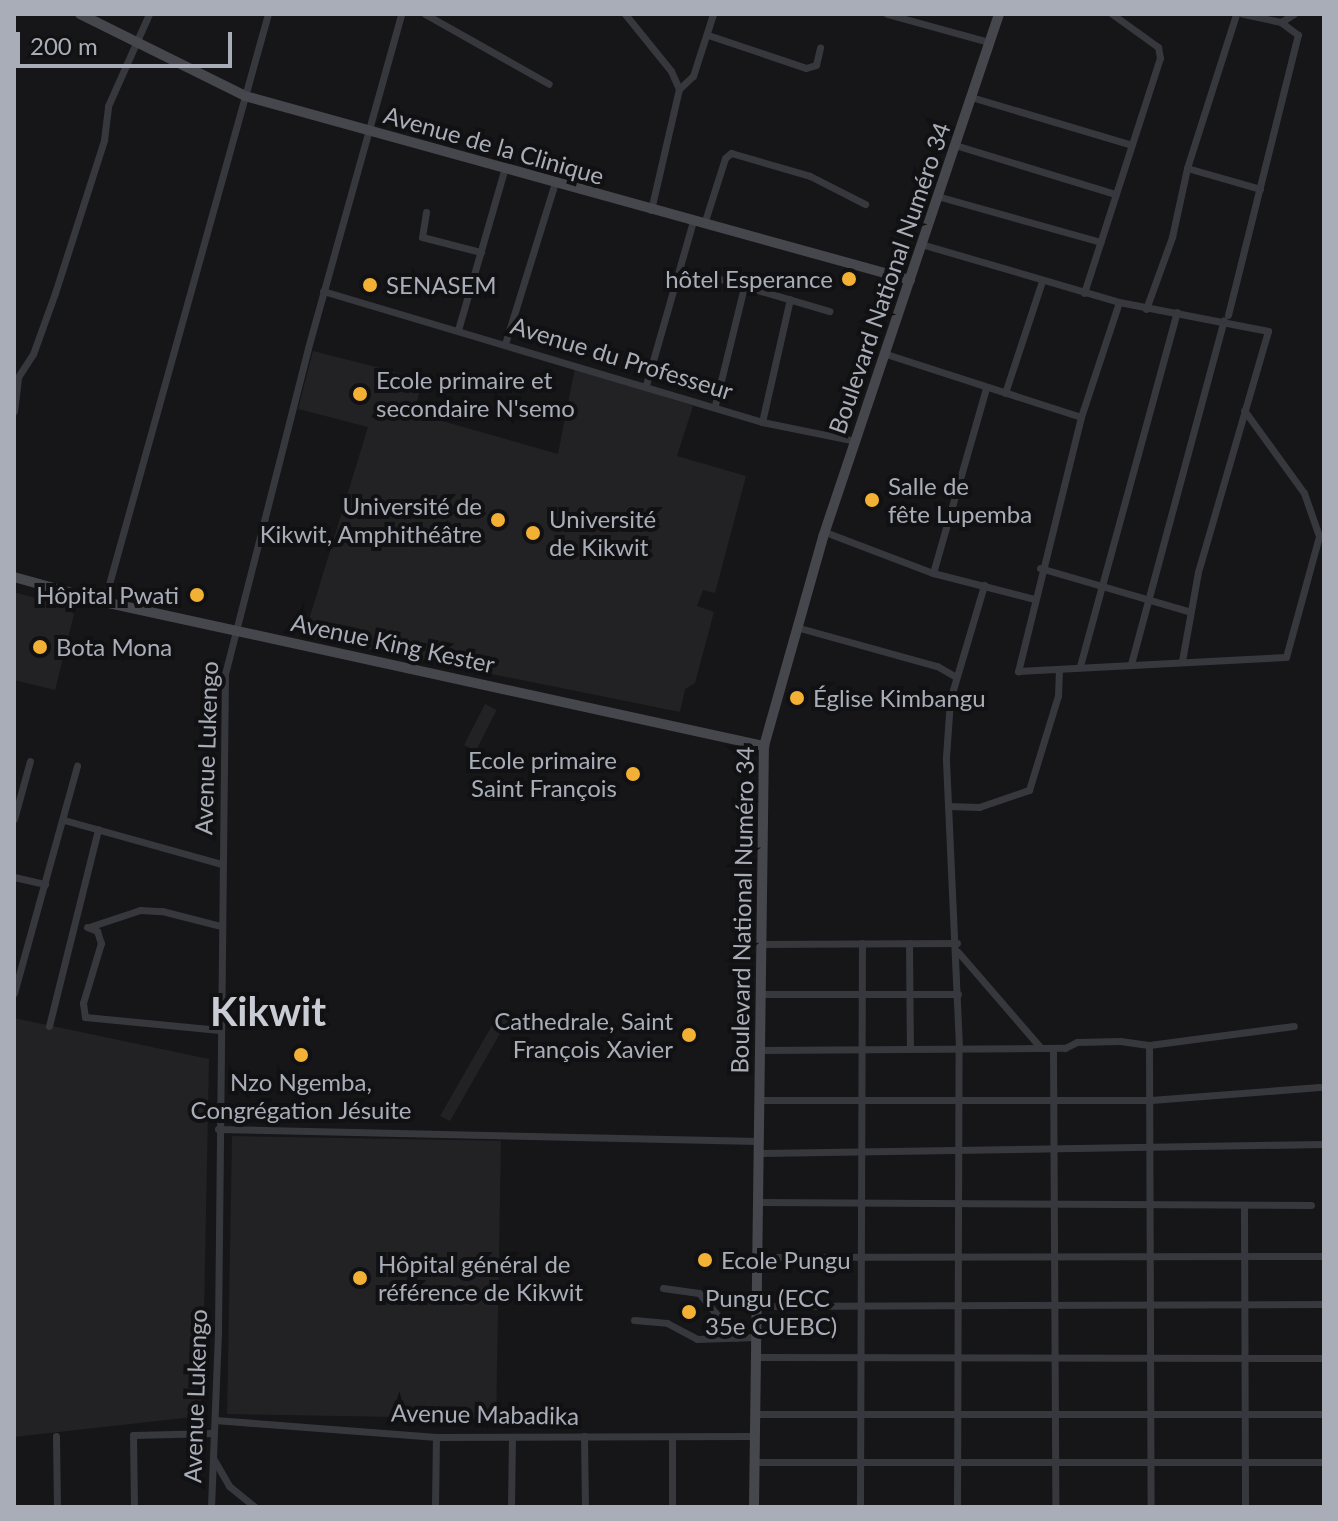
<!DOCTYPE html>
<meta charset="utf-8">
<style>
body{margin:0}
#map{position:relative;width:1338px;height:1521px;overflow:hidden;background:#161618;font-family:Lato,sans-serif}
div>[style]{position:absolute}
.built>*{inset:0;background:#222225;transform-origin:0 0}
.street>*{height:7px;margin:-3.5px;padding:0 3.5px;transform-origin:3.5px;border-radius:3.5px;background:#37383d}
.secondary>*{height:10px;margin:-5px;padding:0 5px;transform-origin:5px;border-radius:5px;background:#45474d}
.dots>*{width:22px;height:22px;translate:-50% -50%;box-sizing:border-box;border:4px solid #111113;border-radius:50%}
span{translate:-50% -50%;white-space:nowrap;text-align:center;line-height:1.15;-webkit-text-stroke:8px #111113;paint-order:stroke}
.street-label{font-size:24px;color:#a8adb8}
.poi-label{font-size:24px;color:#a8adb8}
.right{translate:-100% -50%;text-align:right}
.left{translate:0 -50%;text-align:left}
.town-label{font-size:40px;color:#c9ccd4;font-weight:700}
.frame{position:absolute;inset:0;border:16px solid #a8adb8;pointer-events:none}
.scale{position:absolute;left:16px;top:32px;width:216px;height:36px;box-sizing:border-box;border:4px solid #a8adb8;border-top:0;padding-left:10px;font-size:24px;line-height:28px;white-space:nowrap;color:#a8adb8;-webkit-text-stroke:6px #111113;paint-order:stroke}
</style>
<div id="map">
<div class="built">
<div style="clip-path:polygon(313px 351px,423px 379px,414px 413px,558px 454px,575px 368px,693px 406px,677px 456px,746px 476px,715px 593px,703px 590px,697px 606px,714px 612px,695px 683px,685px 689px,680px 712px,304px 636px,368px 427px,298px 409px)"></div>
<div style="clip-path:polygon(14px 592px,65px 606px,74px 614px,55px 690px,14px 680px)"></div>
<div style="left:485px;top:704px;width:13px;height:46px;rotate:27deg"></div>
<div style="clip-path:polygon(502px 1008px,532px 1025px,527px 1034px,506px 1023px,450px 1121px,440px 1116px)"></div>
<div style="clip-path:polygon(14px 1018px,209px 1059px,202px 1416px,14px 1437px)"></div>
<div style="left:232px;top:1136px;width:269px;height:278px;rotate:1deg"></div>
</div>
<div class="street">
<div style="left:425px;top:14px;width:142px;rotate:29.4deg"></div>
<div style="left:625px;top:14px;width:73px;rotate:51.1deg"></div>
<div style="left:671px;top:71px;width:20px;rotate:66deg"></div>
<div style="left:887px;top:14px;width:106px;rotate:15.4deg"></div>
<div style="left:1281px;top:22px;width:15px;rotate:-32deg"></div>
<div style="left:708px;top:35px;width:103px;rotate:18.6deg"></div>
<div style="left:806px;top:68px;width:10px;rotate:-17deg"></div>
<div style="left:816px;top:65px;width:18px;rotate:-77deg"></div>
<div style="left:971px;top:97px;width:165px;rotate:16.6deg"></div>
<div style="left:955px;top:145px;width:167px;rotate:17deg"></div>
<div style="left:1187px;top:168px;width:76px;rotate:16deg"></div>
<div style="left:937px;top:196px;width:170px;rotate:15.7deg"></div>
<div style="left:651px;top:210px;width:124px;rotate:-77deg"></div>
<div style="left:679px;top:89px;width:19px;rotate:-43deg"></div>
<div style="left:693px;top:76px;width:65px;rotate:-72.1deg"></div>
<div style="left:426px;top:212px;width:25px;rotate:99deg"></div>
<div style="left:422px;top:237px;width:61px;rotate:14.3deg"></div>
<div style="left:704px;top:224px;width:69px;rotate:-72.3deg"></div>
<div style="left:725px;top:158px;width:8px;rotate:-40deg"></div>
<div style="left:731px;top:153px;width:82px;rotate:16.2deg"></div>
<div style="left:810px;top:176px;width:62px;rotate:27deg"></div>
<div style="left:921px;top:244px;width:206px;rotate:16.3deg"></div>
<div style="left:1119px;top:302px;width:152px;rotate:11deg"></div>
<div style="left:1268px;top:331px;width:251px;rotate:106.2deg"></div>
<div style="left:1198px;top:572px;width:90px;rotate:100.2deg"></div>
<div style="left:720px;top:279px;width:114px;rotate:16.4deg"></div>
<div style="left:323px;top:291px;width:458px;rotate:16.6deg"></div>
<div style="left:762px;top:422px;width:95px;rotate:11.5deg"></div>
<div style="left:1084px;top:293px;width:247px;rotate:-72.1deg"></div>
<div style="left:1160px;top:58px;width:11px;rotate:-100deg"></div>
<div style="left:1158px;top:47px;width:57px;rotate:-144.3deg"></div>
<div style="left:1119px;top:302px;width:121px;rotate:108.3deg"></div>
<div style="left:1081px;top:417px;width:262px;rotate:103.9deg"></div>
<div style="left:1018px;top:671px;width:268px;rotate:-3deg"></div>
<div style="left:1286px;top:657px;width:125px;rotate:-74.7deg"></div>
<div style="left:1319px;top:536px;width:46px;rotate:-109.2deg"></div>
<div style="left:1304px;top:493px;width:102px;rotate:-125.9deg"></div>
<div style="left:1146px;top:309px;width:77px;rotate:-70.1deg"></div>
<div style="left:1172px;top:237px;width:71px;rotate:-77.7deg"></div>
<div style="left:1187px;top:168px;width:162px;rotate:-72.3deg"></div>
<div style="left:1228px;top:315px;width:289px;rotate:-76deg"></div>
<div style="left:1298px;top:35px;width:21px;rotate:-143deg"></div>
<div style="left:1281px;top:22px;width:40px;rotate:-168deg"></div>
<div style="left:458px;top:330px;width:170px;rotate:-73.9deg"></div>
<div style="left:505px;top:344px;width:170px;rotate:-72.8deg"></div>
<div style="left:886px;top:354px;width:205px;rotate:17.9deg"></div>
<div style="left:646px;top:385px;width:171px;rotate:-74deg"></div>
<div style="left:1005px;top:393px;width:118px;rotate:-71.7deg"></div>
<div style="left:715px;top:405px;width:122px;rotate:-76.2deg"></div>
<div style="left:14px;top:411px;width:34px;rotate:-83deg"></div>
<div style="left:18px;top:377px;width:27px;rotate:-57deg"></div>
<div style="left:33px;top:354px;width:65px;rotate:-70.2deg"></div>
<div style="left:55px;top:293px;width:161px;rotate:-72.2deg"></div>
<div style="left:104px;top:140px;width:34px;rotate:-83deg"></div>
<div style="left:108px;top:106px;width:101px;rotate:-66deg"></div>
<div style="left:762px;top:422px;width:126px;rotate:-77.2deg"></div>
<div style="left:825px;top:532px;width:116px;rotate:20.8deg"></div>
<div style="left:933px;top:573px;width:104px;rotate:14.4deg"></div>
<div style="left:1040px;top:568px;width:157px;rotate:16.2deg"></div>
<div style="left:933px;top:573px;width:192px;rotate:-74deg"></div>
<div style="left:104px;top:602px;width:610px;rotate:-74.42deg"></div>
<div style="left:796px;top:627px;width:146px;rotate:15.5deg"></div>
<div style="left:937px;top:666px;width:22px;rotate:30deg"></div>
<div style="left:1131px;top:664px;width:356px;rotate:-74.9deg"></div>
<div style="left:1080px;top:666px;width:367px;rotate:-74.7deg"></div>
<div style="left:948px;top:806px;width:31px;rotate:2deg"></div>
<div style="left:979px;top:807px;width:53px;rotate:-18.8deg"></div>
<div style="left:1029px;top:790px;width:98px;rotate:-72.9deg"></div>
<div style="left:1058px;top:696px;width:26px;rotate:-88deg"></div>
<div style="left:14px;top:819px;width:60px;rotate:-74.6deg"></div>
<div style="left:64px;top:820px;width:164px;rotate:15.6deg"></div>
<div style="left:14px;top:877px;width:32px;rotate:13deg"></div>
<div style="left:87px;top:927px;width:11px;rotate:22deg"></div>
<div style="left:97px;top:931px;width:13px;rotate:72deg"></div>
<div style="left:101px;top:943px;width:63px;rotate:106.7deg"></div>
<div style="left:83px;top:1003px;width:14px;rotate:82deg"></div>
<div style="left:85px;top:1017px;width:135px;rotate:5.5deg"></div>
<div style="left:89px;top:927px;width:54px;rotate:-18.4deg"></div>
<div style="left:140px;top:910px;width:22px;rotate:3deg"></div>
<div style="left:162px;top:911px;width:61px;rotate:14.3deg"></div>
<div style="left:909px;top:943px;width:105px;rotate:89.5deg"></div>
<div style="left:760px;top:944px;width:197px;rotate:-0.3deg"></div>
<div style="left:958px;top:952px;width:125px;rotate:49.2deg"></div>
<div style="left:14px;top:993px;width:236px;rotate:-74.5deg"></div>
<div style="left:759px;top:994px;width:199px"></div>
<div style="left:49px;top:1026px;width:203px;rotate:-76deg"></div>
<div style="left:1149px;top:1045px;width:462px;rotate:89.8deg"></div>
<div style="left:1053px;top:1049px;width:458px;rotate:89.7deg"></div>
<div style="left:759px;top:1050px;width:306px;rotate:-0.4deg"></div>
<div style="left:1065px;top:1048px;width:13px;rotate:-27deg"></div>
<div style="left:1077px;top:1042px;width:43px;rotate:-1.3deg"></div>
<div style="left:1120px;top:1041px;width:29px;rotate:8deg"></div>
<div style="left:1149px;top:1045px;width:146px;rotate:-7.5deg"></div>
<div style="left:758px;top:1100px;width:393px"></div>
<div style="left:1151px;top:1100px;width:169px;rotate:-4.4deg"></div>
<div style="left:218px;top:1129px;width:540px;rotate:1.27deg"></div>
<div style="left:758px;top:1153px;width:566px;rotate:-0.91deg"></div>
<div style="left:757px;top:1202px;width:554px;rotate:0.31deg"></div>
<div style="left:1244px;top:1207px;width:300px;rotate:89.8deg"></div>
<div style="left:756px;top:1257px;width:568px;rotate:-0.1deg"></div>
<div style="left:663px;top:1288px;width:36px;rotate:8deg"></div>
<div style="left:699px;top:1293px;width:58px;rotate:50.6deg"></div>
<div style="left:756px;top:1306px;width:568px;rotate:-0.2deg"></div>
<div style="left:634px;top:1320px;width:33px;rotate:5deg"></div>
<div style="left:667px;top:1323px;width:34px;rotate:28deg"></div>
<div style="left:697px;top:1339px;width:59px;rotate:-1.9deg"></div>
<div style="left:756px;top:1357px;width:568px;rotate:0.1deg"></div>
<div style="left:755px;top:1414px;width:569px"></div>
<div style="left:215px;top:1420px;width:222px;rotate:4.4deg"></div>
<div style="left:436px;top:1437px;width:319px;rotate:-0.2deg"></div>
<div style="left:56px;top:1436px;width:71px;rotate:89.2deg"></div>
<div style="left:584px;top:1436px;width:71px;rotate:89.2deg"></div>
<div style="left:672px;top:1437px;width:70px;rotate:90deg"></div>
<div style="left:213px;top:1458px;width:32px;rotate:60deg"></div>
<div style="left:229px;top:1486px;width:33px;rotate:39deg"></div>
<div style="left:755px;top:1462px;width:569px"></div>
<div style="left:134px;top:1507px;width:72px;rotate:-90.8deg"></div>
<div style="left:133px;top:1435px;width:81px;rotate:-1.4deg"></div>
<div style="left:211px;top:1507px;width:178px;rotate:-87.7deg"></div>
<div style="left:218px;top:1329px;width:655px;rotate:-89.39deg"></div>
<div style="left:225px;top:674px;width:336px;rotate:-75.7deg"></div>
<div style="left:308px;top:348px;width:347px;rotate:-74.4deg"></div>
<div style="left:435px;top:1507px;width:70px;rotate:-89.2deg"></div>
<div style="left:511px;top:1507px;width:70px;rotate:-89.2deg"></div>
<div style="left:860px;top:1507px;width:564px;rotate:-89.8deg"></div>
<div style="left:957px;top:1507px;width:460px;rotate:-89.8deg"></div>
<div style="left:959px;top:1047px;width:290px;rotate:-92.6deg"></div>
<div style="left:946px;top:757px;width:57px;rotate:-86deg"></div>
<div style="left:950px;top:700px;width:120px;rotate:-73.5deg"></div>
</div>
<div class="secondary">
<div style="left:80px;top:14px;width:184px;rotate:26.4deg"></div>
<div style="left:245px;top:96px;width:690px;rotate:15.47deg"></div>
<div style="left:14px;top:577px;width:93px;rotate:15.5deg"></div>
<div style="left:104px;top:602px;width:676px;rotate:12.31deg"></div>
<div style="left:754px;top:1507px;width:761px;rotate:-89.25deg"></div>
<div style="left:764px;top:746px;width:217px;rotate:-74.2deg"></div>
<div style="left:823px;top:537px;width:552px;rotate:-71.4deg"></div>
</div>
<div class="dots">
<div style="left:849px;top:279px;background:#f2b134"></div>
<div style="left:370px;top:285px;background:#f2b134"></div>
<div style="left:360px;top:394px;background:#f2b134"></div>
<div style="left:872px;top:500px;background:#f2b134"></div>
<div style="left:498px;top:520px;background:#f2b134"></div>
<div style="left:533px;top:533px;background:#f2b134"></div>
<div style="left:197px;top:595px;background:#f2b134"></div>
<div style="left:40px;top:647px;background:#f2b134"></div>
<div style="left:797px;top:698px;background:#f2b134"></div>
<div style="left:633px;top:774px;background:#f2b134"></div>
<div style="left:689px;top:1035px;background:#f2b134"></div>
<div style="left:301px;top:1055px;background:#f2b134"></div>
<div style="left:705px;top:1260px;background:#f2b134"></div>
<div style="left:360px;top:1278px;background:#f2b134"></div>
<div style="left:689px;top:1312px;background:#f2b134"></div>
</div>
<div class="street-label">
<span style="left:494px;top:145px;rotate:16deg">Avenue de la Clinique</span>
<span style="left:889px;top:278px;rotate:-71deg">Boulevard National Numéro 34</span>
<span style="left:622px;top:358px;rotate:17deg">Avenue du Professeur</span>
<span style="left:393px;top:643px;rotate:12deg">Avenue King Kester</span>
<span style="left:206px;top:748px;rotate:-88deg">Avenue Lukengo</span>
<span style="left:742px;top:910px;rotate:-89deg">Boulevard National Numéro 34</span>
<span style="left:195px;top:1396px;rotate:-88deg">Avenue Lukengo</span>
<span style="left:485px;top:1414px;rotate:1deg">Avenue Mabadika</span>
</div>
<div class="poi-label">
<span class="right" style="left:833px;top:279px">hôtel Esperance</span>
<span class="left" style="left:386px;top:285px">SENASEM</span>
<span class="left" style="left:376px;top:394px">Ecole primaire et<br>secondaire N'semo</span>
<span class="left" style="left:888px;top:500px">Salle de<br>fête Lupemba</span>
<span class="right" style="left:482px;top:520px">Université de<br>Kikwit, Amphithéâtre</span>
<span class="left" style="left:549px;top:533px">Université<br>de Kikwit</span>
<span class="right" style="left:179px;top:595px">Hôpital Pwati</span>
<span class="left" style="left:56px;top:647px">Bota Mona</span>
<span class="left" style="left:813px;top:698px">Église Kimbangu</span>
<span class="right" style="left:617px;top:774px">Ecole primaire<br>Saint François</span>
<span class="right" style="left:673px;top:1035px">Cathedrale, Saint<br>François Xavier</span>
<span style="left:301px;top:1096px">Nzo Ngemba,<br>Congrégation Jésuite</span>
<span class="left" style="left:721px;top:1260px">Ecole Pungu</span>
<span class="left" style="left:378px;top:1278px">Hôpital général de<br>référence de Kikwit</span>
<span class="left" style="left:705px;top:1312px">Pungu (ECC<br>35e CUEBC)</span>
</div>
<div class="town-label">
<span style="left:268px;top:1011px">Kikwit</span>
</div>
<div class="frame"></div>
<div class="scale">200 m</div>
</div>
